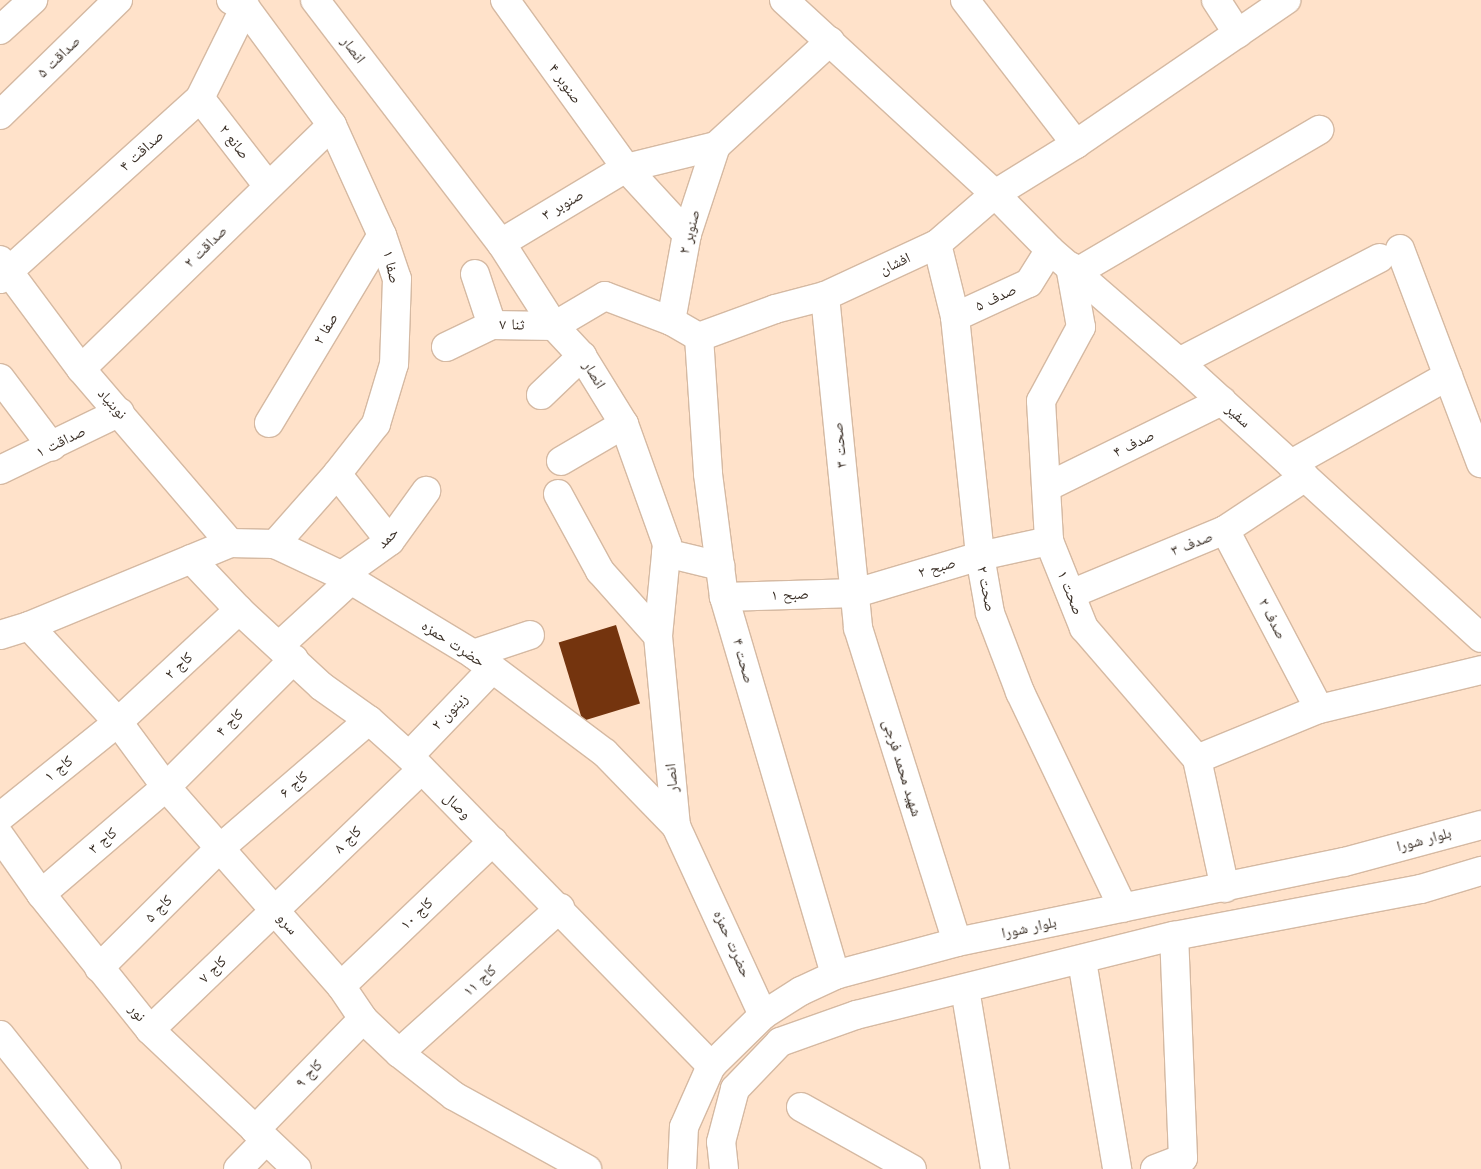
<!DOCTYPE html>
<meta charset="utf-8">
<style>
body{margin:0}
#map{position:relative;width:1481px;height:1169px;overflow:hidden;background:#ffe2ca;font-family:"Work Sans","Noto Naskh Arabic",sans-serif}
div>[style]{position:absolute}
.building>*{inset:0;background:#74340e;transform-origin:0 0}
.roads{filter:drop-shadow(1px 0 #d5b9a2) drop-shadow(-1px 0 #d5b9a2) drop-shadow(0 1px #d5b9a2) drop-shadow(0 -1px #d5b9a2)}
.minor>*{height:28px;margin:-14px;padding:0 14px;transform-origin:14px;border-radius:14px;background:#fff}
.major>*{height:28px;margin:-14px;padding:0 14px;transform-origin:14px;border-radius:14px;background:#fff}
span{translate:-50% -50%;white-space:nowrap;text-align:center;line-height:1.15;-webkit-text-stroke:5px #fff;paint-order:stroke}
.street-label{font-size:15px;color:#382d24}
</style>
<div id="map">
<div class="building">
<div style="left:616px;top:625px;width:82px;height:60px;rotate:73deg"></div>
</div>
<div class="roads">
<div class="minor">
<div style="left:231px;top:0;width:16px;rotate:27deg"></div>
<div style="left:245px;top:7px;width:147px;rotate:53.6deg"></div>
<div style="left:332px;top:125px;width:121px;rotate:65.6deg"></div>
<div style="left:382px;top:235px;width:46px;rotate:71.2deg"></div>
<div style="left:397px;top:279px;width:85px;rotate:92deg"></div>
<div style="left:394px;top:364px;width:63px;rotate:106.7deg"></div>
<div style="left:376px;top:424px;width:63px;rotate:128deg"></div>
<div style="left:337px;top:474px;width:94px;rotate:131.5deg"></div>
<div style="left:315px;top:0;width:306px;rotate:52.6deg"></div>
<div style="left:501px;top:243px;width:98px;rotate:57.4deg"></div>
<div style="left:554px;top:326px;width:41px;rotate:47deg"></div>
<div style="left:582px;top:356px;width:80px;rotate:58.3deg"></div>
<div style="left:624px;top:424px;width:127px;rotate:70.3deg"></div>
<div style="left:667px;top:544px;width:92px;rotate:95.6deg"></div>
<div style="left:658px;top:636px;width:191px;rotate:84.6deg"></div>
<div style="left:505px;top:0;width:207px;rotate:54.2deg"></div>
<div style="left:626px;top:168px;width:90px;rotate:47.3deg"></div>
<div style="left:784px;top:0;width:287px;rotate:42.6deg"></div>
<div style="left:995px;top:194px;width:78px;rotate:45.5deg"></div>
<div style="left:1050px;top:250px;width:171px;rotate:41deg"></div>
<div style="left:1179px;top:362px;width:409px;rotate:42.4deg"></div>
<div style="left:965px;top:0;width:182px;rotate:52.4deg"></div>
<div style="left:1216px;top:0;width:40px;rotate:57.1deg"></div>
<div style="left:0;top:30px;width:45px;rotate:-42.3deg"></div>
<div style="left:200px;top:98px;width:111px;rotate:52.3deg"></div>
<div style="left:0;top:115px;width:165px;rotate:-44.3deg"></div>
<div style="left:501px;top:243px;width:146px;rotate:-31deg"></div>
<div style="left:626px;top:168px;width:93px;rotate:-13.7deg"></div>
<div style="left:716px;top:146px;width:155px;rotate:-42.6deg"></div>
<div style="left:937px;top:244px;width:75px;rotate:76.1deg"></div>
<div style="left:955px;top:317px;width:240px;rotate:84deg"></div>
<div style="left:980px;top:556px;width:58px;rotate:80deg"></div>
<div style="left:990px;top:613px;width:85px;rotate:69.2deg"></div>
<div style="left:1020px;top:692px;width:239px;rotate:64.5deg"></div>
<div style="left:1400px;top:249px;width:229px;rotate:69.3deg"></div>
<div style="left:0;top:260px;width:136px;rotate:53.4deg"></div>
<div style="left:81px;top:369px;width:229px;rotate:49.4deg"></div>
<div style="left:1070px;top:266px;width:62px;rotate:79.8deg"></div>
<div style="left:1081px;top:327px;width:84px;rotate:118.4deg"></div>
<div style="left:1041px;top:401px;width:140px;rotate:86.7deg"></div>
<div style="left:1049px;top:541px;width:94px;rotate:68.1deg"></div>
<div style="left:1084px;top:628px;width:173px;rotate:49.2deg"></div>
<div style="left:1197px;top:759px;width:132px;rotate:77.8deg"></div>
<div style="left:1077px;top:272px;width:281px;rotate:-30.4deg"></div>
<div style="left:475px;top:274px;width:54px;rotate:71.6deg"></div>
<div style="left:0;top:279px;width:270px;rotate:-42.1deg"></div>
<div style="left:200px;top:98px;width:102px;rotate:-63.7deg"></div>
<div style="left:825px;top:296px;width:334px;rotate:84.3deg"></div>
<div style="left:858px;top:628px;width:329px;rotate:72.5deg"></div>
<div style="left:955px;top:317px;width:81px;rotate:-24.7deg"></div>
<div style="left:1029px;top:283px;width:39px;rotate:-58deg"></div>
<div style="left:671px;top:321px;width:88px;rotate:-79.6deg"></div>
<div style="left:687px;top:234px;width:93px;rotate:-71.8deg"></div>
<div style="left:699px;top:337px;width:137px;rotate:86.2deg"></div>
<div style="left:708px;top:474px;width:124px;rotate:82.6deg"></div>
<div style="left:724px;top:597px;width:394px;rotate:73.6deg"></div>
<div style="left:446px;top:347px;width:51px;rotate:-25.6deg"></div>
<div style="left:492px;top:325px;width:62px;rotate:0.9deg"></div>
<div style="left:554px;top:326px;width:59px;rotate:-30.5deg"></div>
<div style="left:605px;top:296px;width:71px;rotate:20.7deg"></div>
<div style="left:671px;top:321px;width:32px;rotate:30deg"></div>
<div style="left:699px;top:337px;width:81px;rotate:-20.2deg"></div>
<div style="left:775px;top:309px;width:52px;rotate:-14.6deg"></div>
<div style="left:825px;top:296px;width:123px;rotate:-24.9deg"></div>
<div style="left:937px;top:244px;width:77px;rotate:-40.8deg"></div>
<div style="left:995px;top:194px;width:95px;rotate:-31.7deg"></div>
<div style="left:1076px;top:144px;width:255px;rotate:-34.4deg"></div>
<div style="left:1179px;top:362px;width:226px;rotate:-27.4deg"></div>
<div style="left:81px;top:369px;width:350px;rotate:-44.2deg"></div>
<div style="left:0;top:378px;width:86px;rotate:53deg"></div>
<div style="left:541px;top:395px;width:57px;rotate:-43.6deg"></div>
<div style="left:269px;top:423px;width:219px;rotate:-59deg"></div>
<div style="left:561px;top:461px;width:73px;rotate:-30.4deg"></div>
<div style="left:1291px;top:464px;width:180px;rotate:-29.3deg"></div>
<div style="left:0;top:470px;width:133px;rotate:-25.8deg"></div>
<div style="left:337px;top:474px;width:85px;rotate:51.7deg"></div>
<div style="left:1047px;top:487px;width:195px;rotate:-26.2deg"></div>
<div style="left:558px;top:494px;width:88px;rotate:61.4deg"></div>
<div style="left:600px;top:571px;width:87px;rotate:48.3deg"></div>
<div style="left:1225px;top:530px;width:202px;rotate:62.3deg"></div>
<div style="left:666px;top:553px;width:56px;rotate:13.5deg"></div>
<div style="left:191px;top:559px;width:70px;rotate:46.7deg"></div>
<div style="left:239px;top:610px;width:112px;rotate:42.8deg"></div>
<div style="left:321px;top:686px;width:59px;rotate:35.3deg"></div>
<div style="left:369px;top:720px;width:54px;rotate:42deg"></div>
<div style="left:409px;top:756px;width:433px;rotate:45.7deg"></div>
<div style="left:341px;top:576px;width:60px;rotate:-35.5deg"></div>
<div style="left:390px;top:541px;width:62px;rotate:-54.2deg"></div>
<div style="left:1071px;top:594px;width:167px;rotate:-22.6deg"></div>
<div style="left:1225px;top:530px;width:96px;rotate:-33.5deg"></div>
<div style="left:724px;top:597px;width:132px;rotate:-1.7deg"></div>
<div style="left:856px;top:593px;width:129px;rotate:-16.6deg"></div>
<div style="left:980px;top:556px;width:71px;rotate:-12.3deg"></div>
<div style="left:29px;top:626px;width:131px;rotate:47.2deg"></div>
<div style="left:118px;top:722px;width:81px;rotate:53.6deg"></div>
<div style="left:166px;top:787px;width:265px;rotate:48.7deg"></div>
<div style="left:341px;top:986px;width:40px;rotate:56deg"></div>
<div style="left:363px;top:1019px;width:50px;rotate:43.4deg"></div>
<div style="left:399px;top:1053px;width:70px;rotate:38deg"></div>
<div style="left:454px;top:1096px;width:152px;rotate:28.8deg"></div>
<div style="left:0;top:635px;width:30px;rotate:-17deg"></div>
<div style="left:29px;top:626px;width:217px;rotate:-22.4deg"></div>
<div style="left:230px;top:543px;width:45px;rotate:1.3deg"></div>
<div style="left:275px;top:544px;width:84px;rotate:25.3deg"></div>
<div style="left:351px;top:580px;width:143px;rotate:31.2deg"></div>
<div style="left:473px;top:654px;width:165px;rotate:36.9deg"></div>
<div style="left:605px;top:753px;width:102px;rotate:45.8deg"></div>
<div style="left:676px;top:826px;width:208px;rotate:65.3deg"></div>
<div style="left:279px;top:646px;width:98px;rotate:-42.5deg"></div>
<div style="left:473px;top:654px;width:60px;rotate:-18.4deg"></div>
<div style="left:409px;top:756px;width:120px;rotate:-46.3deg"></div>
<div style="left:1197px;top:759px;width:132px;rotate:-22.3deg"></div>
<div style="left:1319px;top:709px;width:167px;rotate:-13.5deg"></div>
<div style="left:0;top:817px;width:151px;rotate:-38.8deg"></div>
<div style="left:118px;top:722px;width:165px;rotate:-42.8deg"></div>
<div style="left:0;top:836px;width:71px;rotate:54.7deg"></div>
<div style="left:41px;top:894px;width:174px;rotate:51.3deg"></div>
<div style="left:150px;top:1030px;width:202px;rotate:43.4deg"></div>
<div style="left:41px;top:894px;width:165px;rotate:-40.6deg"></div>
<div style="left:166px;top:787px;width:181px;rotate:-45deg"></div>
<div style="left:1082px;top:961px;width:211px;rotate:80.4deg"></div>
<div style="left:99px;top:968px;width:168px;rotate:-44.8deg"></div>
<div style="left:218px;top:850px;width:199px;rotate:-40.7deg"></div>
<div style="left:341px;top:986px;width:210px;rotate:-43.6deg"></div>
<div style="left:965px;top:989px;width:182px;rotate:80.5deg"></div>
<div style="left:150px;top:1030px;width:376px;rotate:-43.8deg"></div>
<div style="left:0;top:1035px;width:171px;rotate:51.4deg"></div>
<div style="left:399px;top:1053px;width:217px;rotate:-42deg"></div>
<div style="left:801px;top:1107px;width:127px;rotate:29.2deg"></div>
<div style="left:255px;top:1130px;width:155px;rotate:-45.8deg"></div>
<div style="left:238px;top:1169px;width:40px;rotate:-46deg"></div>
<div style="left:1155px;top:1169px;width:30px;rotate:-21deg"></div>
<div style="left:1183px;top:1158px;width:222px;rotate:-92.3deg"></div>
</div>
<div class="major">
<div style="left:682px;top:1169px;width:42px;rotate:-87.3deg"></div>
<div style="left:684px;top:1127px;width:67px;rotate:-66.1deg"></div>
<div style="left:711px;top:1066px;width:73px;rotate:-44.4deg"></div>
<div style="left:763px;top:1015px;width:45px;rotate:-32.3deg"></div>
<div style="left:801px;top:991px;width:38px;rotate:-25deg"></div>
<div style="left:835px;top:975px;width:126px;rotate:-15.1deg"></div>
<div style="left:957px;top:942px;width:395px;rotate:-11.7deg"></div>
<div style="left:1344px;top:862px;width:142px;rotate:-15.1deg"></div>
<div style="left:724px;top:1169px;width:27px;rotate:-96deg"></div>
<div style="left:721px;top:1142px;width:55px;rotate:-75.2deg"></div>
<div style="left:735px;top:1089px;width:65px;rotate:-46.2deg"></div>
<div style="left:780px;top:1042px;width:81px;rotate:-19.6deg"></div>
<div style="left:856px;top:1015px;width:328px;rotate:-14deg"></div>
<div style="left:1174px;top:936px;width:251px;rotate:-10.8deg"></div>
<div style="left:1421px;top:889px;width:63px;rotate:-16.7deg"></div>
</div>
</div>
<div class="street-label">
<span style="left:353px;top:50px;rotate:53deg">انصار</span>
<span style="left:59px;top:57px;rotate:-44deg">صداقت ۵</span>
<span style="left:565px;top:84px;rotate:54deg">صنوبر ۴</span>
<span style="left:234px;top:142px;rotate:52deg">صانع ۲</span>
<span style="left:142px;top:151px;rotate:-42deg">صداقت ۴</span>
<span style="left:563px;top:205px;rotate:-31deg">صنوبر ۳</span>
<span style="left:690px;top:232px;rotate:-76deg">صنوبر ۲</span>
<span style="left:206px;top:247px;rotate:-45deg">صداقت ۲</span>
<span style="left:895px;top:264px;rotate:-25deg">افشان</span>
<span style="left:391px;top:267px;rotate:77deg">صفا ۱</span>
<span style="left:996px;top:298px;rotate:-25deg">صدف ۵</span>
<span style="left:512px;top:325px;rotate:1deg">ثنا ۷</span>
<span style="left:326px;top:329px;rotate:-59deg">صفا ۲</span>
<span style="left:594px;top:375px;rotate:59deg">انصار</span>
<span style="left:112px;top:404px;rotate:48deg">نوبنیاد</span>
<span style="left:1238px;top:416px;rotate:42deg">سفیر</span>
<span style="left:61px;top:442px;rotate:-26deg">صداقت ۱</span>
<span style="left:1134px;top:444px;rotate:-26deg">صدف ۴</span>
<span style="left:840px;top:445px;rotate:-96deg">صحت ۳</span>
<span style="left:388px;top:538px;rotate:-45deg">حمد</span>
<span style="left:1192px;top:544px;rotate:-22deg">صدف ۳</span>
<span style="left:937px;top:568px;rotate:-17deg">صبح ۲</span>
<span style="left:986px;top:589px;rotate:79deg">صحت ۲</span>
<span style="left:1070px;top:593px;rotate:68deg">صحت ۱</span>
<span style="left:790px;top:595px;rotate:-2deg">صبح ۱</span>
<span style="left:1272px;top:619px;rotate:62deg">صدف ۲</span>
<span style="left:453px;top:644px;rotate:33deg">حضرت حمزه</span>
<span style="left:743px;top:661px;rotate:74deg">صحت ۴</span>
<span style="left:179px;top:666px;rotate:-43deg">کاج ۲</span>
<span style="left:450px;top:712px;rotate:-46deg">زیتون ۲</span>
<span style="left:230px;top:723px;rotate:-45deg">کاج ۴</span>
<span style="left:902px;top:768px;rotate:73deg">شهید محمد فرجی</span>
<span style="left:59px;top:769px;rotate:-39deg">کاج ۱</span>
<span style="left:672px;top:778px;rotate:-95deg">انصار</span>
<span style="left:294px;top:785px;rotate:-41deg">کاج ۶</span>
<span style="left:457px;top:806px;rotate:44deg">وصال</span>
<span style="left:348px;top:840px;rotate:-44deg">کاج ۸</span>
<span style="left:1424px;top:840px;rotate:-15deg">بلوار شورا</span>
<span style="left:103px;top:841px;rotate:-40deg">کاج ۳</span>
<span style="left:159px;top:909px;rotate:-45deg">کاج ۵</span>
<span style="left:417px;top:914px;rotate:-44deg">کاج ۱۰</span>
<span style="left:287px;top:924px;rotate:49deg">سرو</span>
<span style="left:1029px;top:928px;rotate:-12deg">بلوار شورا</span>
<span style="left:732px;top:944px;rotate:66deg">حضرت حمزه</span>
<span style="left:213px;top:970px;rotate:-44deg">کاج ۷</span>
<span style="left:480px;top:981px;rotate:-42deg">کاج ۱۱</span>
<span style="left:137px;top:1013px;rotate:50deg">نور</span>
<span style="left:309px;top:1074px;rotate:-46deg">کاج ۹</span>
</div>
</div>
